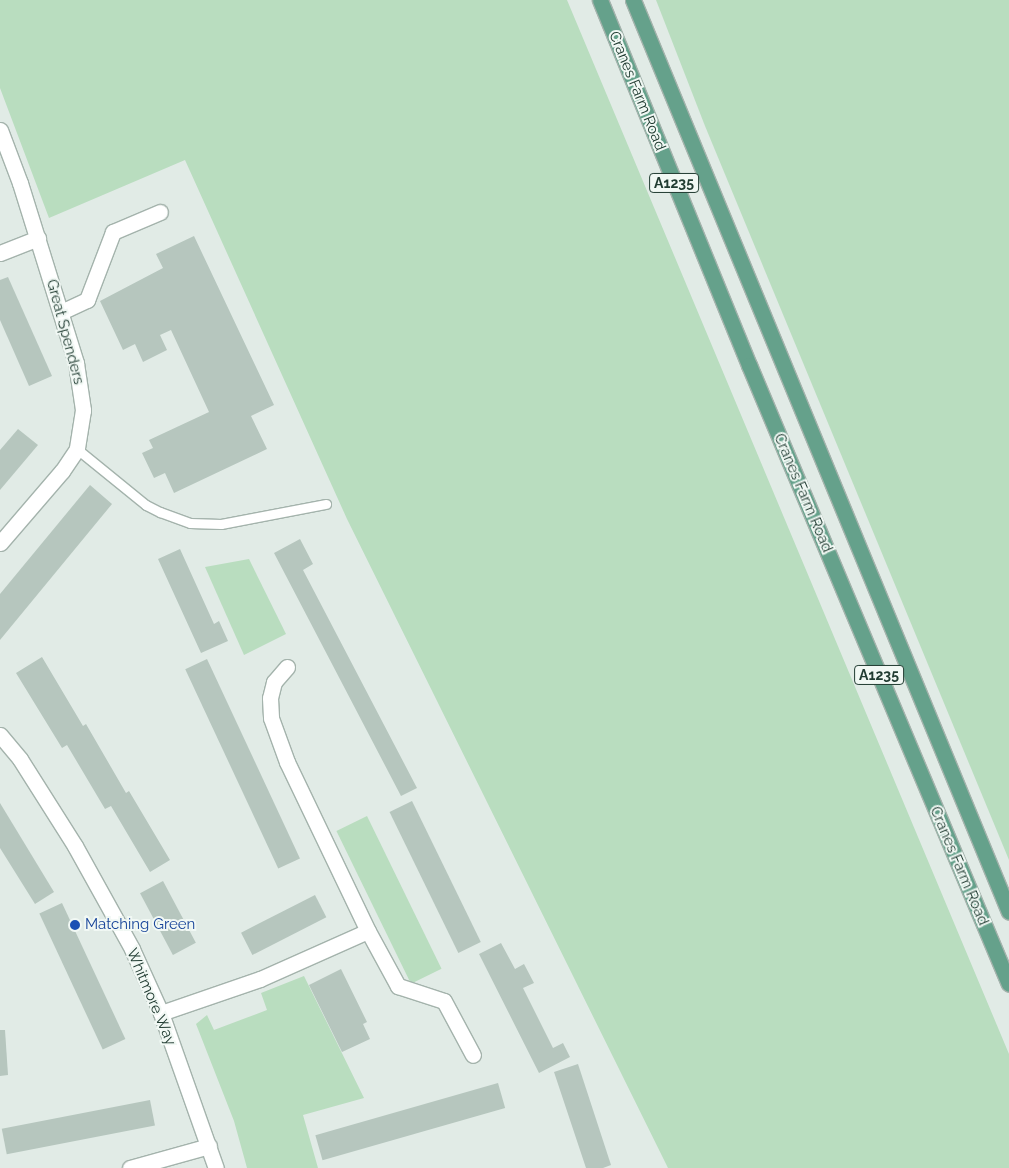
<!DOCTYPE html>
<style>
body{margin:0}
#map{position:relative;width:1009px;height:1168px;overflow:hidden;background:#e1ebe6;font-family:Raleway,sans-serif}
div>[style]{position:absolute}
.green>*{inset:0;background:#b9ddbf;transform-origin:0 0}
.building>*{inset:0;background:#b6c6be;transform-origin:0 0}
.roads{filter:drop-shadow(1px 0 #a4b3ac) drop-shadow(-1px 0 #a4b3ac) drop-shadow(0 1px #a4b3ac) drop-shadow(0 -1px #a4b3ac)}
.lane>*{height:9px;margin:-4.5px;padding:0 4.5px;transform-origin:4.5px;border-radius:4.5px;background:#fff}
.street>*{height:15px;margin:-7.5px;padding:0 7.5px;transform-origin:7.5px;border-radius:7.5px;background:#fff}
.secondary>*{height:15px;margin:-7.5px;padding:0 7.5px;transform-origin:7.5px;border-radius:7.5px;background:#fff}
.primary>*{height:15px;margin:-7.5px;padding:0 7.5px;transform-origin:7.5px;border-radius:7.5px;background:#65a18b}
.dots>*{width:14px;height:14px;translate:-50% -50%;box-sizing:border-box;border:2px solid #f1f8f4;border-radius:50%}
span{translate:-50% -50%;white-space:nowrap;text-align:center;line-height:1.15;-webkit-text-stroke:4px #f1f8f4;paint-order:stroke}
.shield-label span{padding:1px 4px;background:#f1f8f4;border:1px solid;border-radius:4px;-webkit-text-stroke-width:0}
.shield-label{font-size:14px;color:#213c32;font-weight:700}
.street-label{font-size:15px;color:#213c32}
.transit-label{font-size:15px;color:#164399}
.left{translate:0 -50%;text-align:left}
</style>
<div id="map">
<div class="green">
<div style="clip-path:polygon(0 0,567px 0,1009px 1054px,1009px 1168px,668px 1168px,347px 519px,185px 160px,49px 218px,0 88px)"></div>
<div style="clip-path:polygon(656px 0,1009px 0,1009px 860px,705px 126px)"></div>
<div style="clip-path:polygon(249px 559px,286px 634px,244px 655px,205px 567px)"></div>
<div style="left:367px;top:816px;width:170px;height:34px;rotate:64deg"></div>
<div style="clip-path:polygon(304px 976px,364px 1098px,303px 1115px,318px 1168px,247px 1168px,234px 1121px,196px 1024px,207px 1015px,214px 1030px,267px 1010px,261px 993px)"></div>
</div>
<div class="building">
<div style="clip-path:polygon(194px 236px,274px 405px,251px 416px,267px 449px,174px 493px,165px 473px,154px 478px,142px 453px,153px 448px,149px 440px,209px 412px,171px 330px,160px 335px,167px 350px,143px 362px,135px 344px,123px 350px,100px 301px,163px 268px,156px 254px)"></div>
<div style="clip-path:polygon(8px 277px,52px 376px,29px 386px,0 320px,0 280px)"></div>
<div style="clip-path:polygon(18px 429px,38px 445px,0 490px,0 450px)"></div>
<div style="clip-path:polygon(90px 485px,112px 504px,0 640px,0 594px)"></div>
<div style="clip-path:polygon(300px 539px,313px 564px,303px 570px,417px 788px,401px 796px,274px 553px)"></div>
<div style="clip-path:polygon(180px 549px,214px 624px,219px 621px,228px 641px,201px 653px,158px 559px)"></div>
<div style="clip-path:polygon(42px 657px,83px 726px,86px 724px,126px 793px,129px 791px,170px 860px,150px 872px,111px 806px,105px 809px,67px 745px,62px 748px,16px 673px)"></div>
<div style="left:207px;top:659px;width:220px;height:24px;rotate:65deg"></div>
<div style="left:412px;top:801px;width:157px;height:25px;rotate:64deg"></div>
<div style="clip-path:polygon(0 803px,54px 892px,35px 904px,0 848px)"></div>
<div style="left:163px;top:881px;width:70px;height:26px;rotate:62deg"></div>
<div style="left:315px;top:895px;width:25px;height:83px;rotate:63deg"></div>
<div style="left:62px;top:903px;width:150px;height:25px;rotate:65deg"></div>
<div style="clip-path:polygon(501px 943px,515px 969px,524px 964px,534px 983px,523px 988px,553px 1048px,563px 1043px,570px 1057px,539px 1073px,479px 954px)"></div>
<div style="clip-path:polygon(341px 969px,367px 1022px,363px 1024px,370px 1039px,342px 1052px,309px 985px)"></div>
<div style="clip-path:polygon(0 1030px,5px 1030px,8px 1075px,0 1076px)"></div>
<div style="clip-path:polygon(578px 1064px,611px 1165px,603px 1168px,586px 1168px,554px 1072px)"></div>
<div style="left:498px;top:1083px;width:26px;height:190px;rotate:74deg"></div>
<div style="left:150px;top:1100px;width:26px;height:151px;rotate:79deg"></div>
</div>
<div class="roads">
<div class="lane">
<div style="left:77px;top:449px;width:89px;rotate:39.1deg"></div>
<div style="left:146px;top:505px;width:16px;rotate:27deg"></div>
<div style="left:160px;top:512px;width:32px;rotate:20deg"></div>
<div style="left:190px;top:523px;width:31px;rotate:2deg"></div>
<div style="left:221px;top:524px;width:107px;rotate:-10.8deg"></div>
</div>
<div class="street">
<div style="left:0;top:130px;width:57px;rotate:69.3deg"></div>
<div style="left:20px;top:183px;width:189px;rotate:72.7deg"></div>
<div style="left:76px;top:363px;width:48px;rotate:81.5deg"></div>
<div style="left:83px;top:410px;width:39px;rotate:99deg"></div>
<div style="left:77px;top:449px;width:27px;rotate:124deg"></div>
<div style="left:62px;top:471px;width:95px;rotate:130.7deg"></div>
<div style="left:0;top:253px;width:41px;rotate:-21.5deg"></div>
<div style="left:61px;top:312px;width:29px;rotate:-25deg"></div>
<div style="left:87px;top:300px;width:73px;rotate:-69.1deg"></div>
<div style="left:113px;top:232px;width:51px;rotate:-23.1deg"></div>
<div style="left:287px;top:667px;width:20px;rotate:131deg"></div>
<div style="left:274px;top:682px;width:16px;rotate:104deg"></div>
<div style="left:270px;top:698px;width:20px;rotate:87deg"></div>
<div style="left:271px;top:718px;width:47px;rotate:70deg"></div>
<div style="left:287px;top:762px;width:187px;rotate:64.4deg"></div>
<div style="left:368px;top:931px;width:63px;rotate:61.4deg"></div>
<div style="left:398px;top:986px;width:48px;rotate:18.1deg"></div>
<div style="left:444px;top:1001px;width:61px;rotate:61.8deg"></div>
<div style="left:161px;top:1013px;width:105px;rotate:-19deg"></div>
<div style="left:260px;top:979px;width:118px;rotate:-24deg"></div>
<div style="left:130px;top:1168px;width:82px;rotate:-15.6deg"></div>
</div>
<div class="secondary">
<div style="left:0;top:735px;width:31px;rotate:50deg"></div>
<div style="left:20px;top:759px;width:103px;rotate:57.7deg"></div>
<div style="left:75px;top:846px;width:118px;rotate:61deg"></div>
<div style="left:132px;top:949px;width:70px;rotate:65.6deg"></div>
<div style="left:161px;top:1013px;width:164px;rotate:70.5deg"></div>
</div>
<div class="primary">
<div style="left:600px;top:0;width:394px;rotate:67.8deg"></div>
<div style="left:749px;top:365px;width:671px;rotate:67.22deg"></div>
<div style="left:633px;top:0;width:986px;rotate:67.59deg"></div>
</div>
</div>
<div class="dots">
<div style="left:75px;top:925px;background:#1a4fb4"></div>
</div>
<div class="shield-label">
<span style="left:674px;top:183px">A1235</span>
<span style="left:879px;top:675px">A1235</span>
</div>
<div class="street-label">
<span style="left:637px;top:91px;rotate:68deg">Cranes Farm Road</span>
<span style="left:65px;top:332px;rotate:75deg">Great Spenders</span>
<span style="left:803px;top:493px;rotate:67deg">Cranes Farm Road</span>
<span style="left:959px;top:866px;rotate:67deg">Cranes Farm Road</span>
<span style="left:151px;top:997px;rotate:67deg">Whitmore Way</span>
</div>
<div class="transit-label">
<span class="left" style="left:85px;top:925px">Matching Green</span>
</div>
</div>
